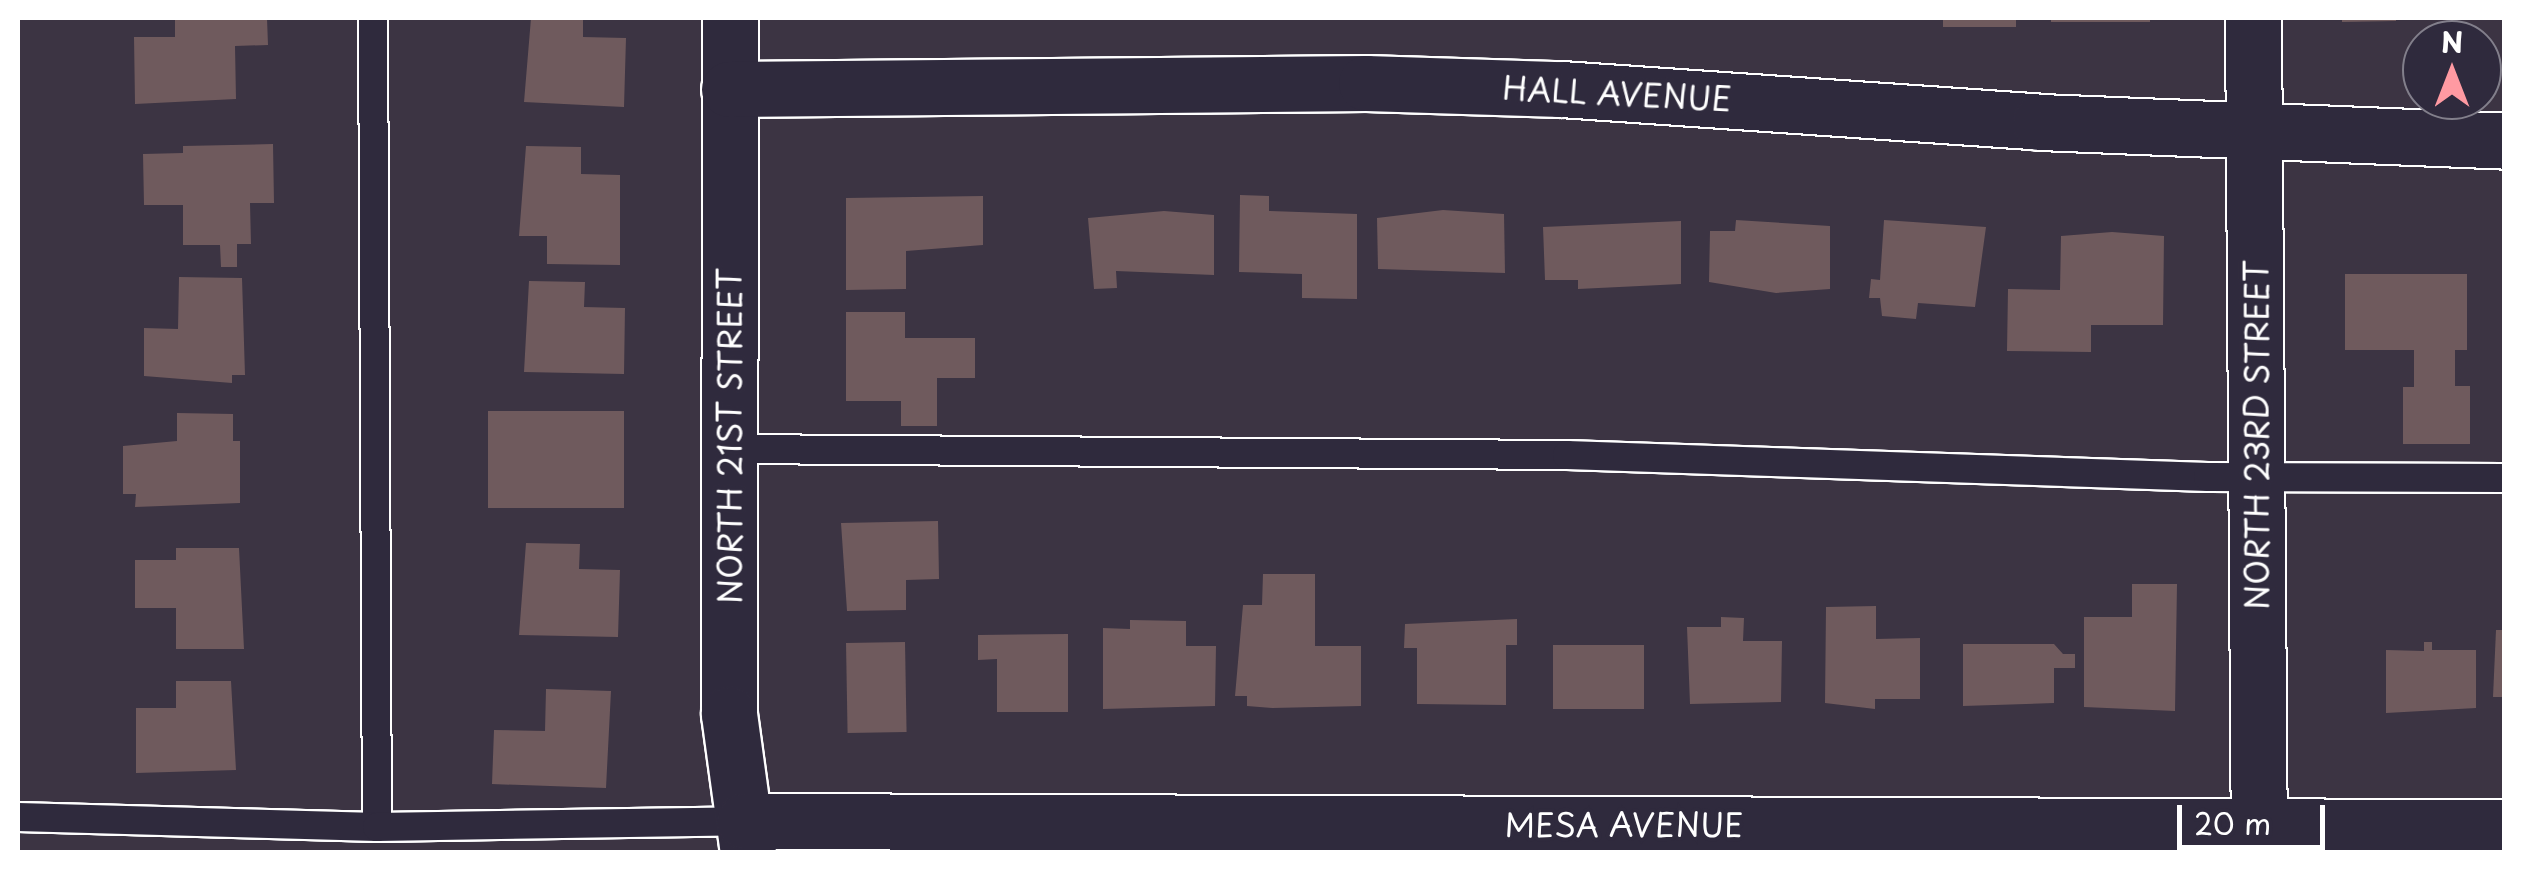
<!DOCTYPE html>
<style>
body{margin:0}
#map{position:relative;width:2522px;height:870px;overflow:hidden;background:#3c3443;font-family:"Playpen Sans",sans-serif}
div>[style]{position:absolute}
.building>*{inset:0;background:#6f5a5d;transform-origin:0 0}
.roads{filter:drop-shadow(2px 0 #fff) drop-shadow(-2px 0 #fff) drop-shadow(0 2px #fff) drop-shadow(0 -2px #fff)}
.lane>*{height:28px;margin:-14px;padding:0 14px;transform-origin:14px;border-radius:14px;background:#2f2a3d}
.street>*{height:55px;margin:-27.5px;padding:0 27.5px;transform-origin:27.5px;border-radius:27.5px;background:#2f2a3d}
.secondary>*{height:55px;margin:-27.5px;padding:0 27.5px;transform-origin:27.5px;border-radius:27.5px;background:#2f2a3d}
span{translate:-50% -50%;white-space:nowrap;text-align:center;line-height:1.15;-webkit-text-stroke:8px #2f2a3d;paint-order:stroke}
.street-label{font-size:32px;color:#fff}
.frame{position:absolute;inset:0;border:20px solid #fff;pointer-events:none}
.north{position:absolute;left:2402px;top:20px;width:100px;height:100px;box-sizing:border-box;background:#2f2a3d;border:2px solid #827f8b;border-radius:50%;rotate:0deg;font-size:28px;font-weight:700;line-height:40px;text-align:center;color:#fff}
.north::after{content:'';display:block;margin:auto;width:35px;height:45px;background:#ff9aa2;clip-path:polygon(50% 0,100% 100%,50% 72%,0 100%)}
.scale{position:absolute;left:2177px;top:805px;width:148px;height:45px;box-sizing:border-box;border:5px solid #fff;border-top:0;padding-left:12px;font-size:30px;line-height:35px;white-space:nowrap;color:#fff;-webkit-text-stroke:8px #2f2a3d;paint-order:stroke}
</style>
<div id="map">
<div class="building">
<div style="clip-path:polygon(175px 18px,267px 18px,268px 45px,235px 46px,236px 99px,135px 104px,134px 37px,175px 37px)"></div>
<div style="clip-path:polygon(531px 18px,583px 18px,583px 37px,626px 38px,624px 107px,524px 102px)"></div>
<div style="left:1943px;top:18px;width:73px;height:9px"></div>
<div style="left:2051px;top:18px;width:99px;height:4px"></div>
<div style="clip-path:polygon(2342px 18px,2396px 18px,2396px 21px,2342px 22px)"></div>
<div style="clip-path:polygon(273px 144px,274px 203px,250px 203px,251px 244px,237px 244px,237px 267px,221px 267px,220px 245px,183px 245px,183px 205px,144px 205px,143px 154px,183px 153px,183px 146px)"></div>
<div style="clip-path:polygon(526px 146px,581px 147px,581px 174px,620px 175px,620px 265px,547px 264px,547px 236px,519px 236px)"></div>
<div style="clip-path:polygon(1240px 195px,1269px 196px,1269px 211px,1357px 214px,1357px 299px,1302px 298px,1302px 274px,1239px 272px)"></div>
<div style="clip-path:polygon(983px 196px,983px 245px,906px 251px,906px 289px,846px 290px,846px 198px)"></div>
<div style="clip-path:polygon(1443px 210px,1504px 214px,1505px 273px,1378px 269px,1377px 218px)"></div>
<div style="clip-path:polygon(1164px 211px,1214px 215px,1214px 275px,1116px 271px,1117px 288px,1094px 289px,1088px 218px)"></div>
<div style="clip-path:polygon(1736px 220px,1830px 226px,1830px 289px,1776px 293px,1709px 282px,1710px 231px,1735px 231px)"></div>
<div style="clip-path:polygon(1884px 220px,1986px 227px,1975px 307px,1918px 303px,1916px 319px,1882px 316px,1880px 298px,1869px 298px,1871px 279px,1880px 280px)"></div>
<div style="clip-path:polygon(1681px 221px,1681px 284px,1578px 289px,1578px 280px,1545px 280px,1543px 227px)"></div>
<div style="clip-path:polygon(2112px 232px,2164px 236px,2163px 325px,2091px 325px,2091px 352px,2007px 351px,2008px 289px,2060px 290px,2061px 236px)"></div>
<div style="clip-path:polygon(2345px 274px,2467px 274px,2467px 350px,2455px 350px,2455px 386px,2470px 386px,2470px 444px,2403px 444px,2403px 387px,2414px 387px,2414px 350px,2345px 350px)"></div>
<div style="clip-path:polygon(179px 277px,242px 278px,245px 375px,232px 375px,232px 383px,144px 376px,144px 328px,178px 329px)"></div>
<div style="clip-path:polygon(529px 281px,585px 282px,584px 307px,625px 308px,624px 374px,524px 372px)"></div>
<div style="clip-path:polygon(846px 312px,905px 312px,905px 338px,975px 338px,975px 378px,937px 378px,937px 426px,901px 426px,901px 401px,846px 401px)"></div>
<div style="left:488px;top:411px;width:136px;height:97px"></div>
<div style="clip-path:polygon(177px 413px,233px 414px,233px 441px,240px 441px,240px 503px,135px 507px,136px 494px,123px 494px,123px 446px,177px 441px)"></div>
<div style="clip-path:polygon(938px 521px,939px 579px,906px 580px,906px 610px,847px 611px,841px 523px)"></div>
<div style="clip-path:polygon(526px 543px,580px 544px,579px 569px,620px 570px,618px 637px,519px 635px)"></div>
<div style="clip-path:polygon(176px 548px,239px 548px,244px 649px,176px 649px,176px 608px,135px 608px,135px 560px,176px 560px)"></div>
<div style="clip-path:polygon(1263px 574px,1315px 574px,1315px 646px,1361px 646px,1361px 706px,1272px 708px,1247px 706px,1247px 696px,1235px 696px,1243px 605px,1262px 605px)"></div>
<div style="clip-path:polygon(2132px 584px,2177px 584px,2175px 711px,2084px 707px,2084px 617px,2132px 617px)"></div>
<div style="clip-path:polygon(1876px 606px,1876px 639px,1920px 638px,1920px 699px,1875px 699px,1875px 709px,1825px 703px,1826px 607px)"></div>
<div style="clip-path:polygon(1721px 617px,1744px 618px,1743px 641px,1782px 641px,1781px 702px,1690px 704px,1687px 627px,1721px 627px)"></div>
<div style="clip-path:polygon(1517px 619px,1517px 645px,1506px 645px,1506px 705px,1417px 704px,1417px 648px,1404px 648px,1405px 624px)"></div>
<div style="clip-path:polygon(1130px 620px,1186px 621px,1186px 646px,1216px 646px,1215px 706px,1103px 709px,1103px 628px,1130px 629px)"></div>
<div style="clip-path:polygon(2496px 630px,2504px 630px,2504px 697px,2493px 697px)"></div>
<div style="clip-path:polygon(1068px 634px,1068px 712px,997px 712px,997px 659px,978px 660px,978px 635px)"></div>
<div style="left:905px;top:642px;width:90px;height:59px;rotate:89deg"></div>
<div style="clip-path:polygon(2424px 642px,2432px 642px,2432px 650px,2476px 650px,2476px 708px,2386px 713px,2386px 650px,2424px 651px)"></div>
<div style="clip-path:polygon(1963px 644px,2054px 644px,2063px 654px,2075px 654px,2075px 668px,2054px 668px,2054px 703px,1963px 706px)"></div>
<div style="left:1553px;top:645px;width:91px;height:64px"></div>
<div style="clip-path:polygon(176px 681px,231px 681px,236px 770px,136px 773px,136px 708px,176px 708px)"></div>
<div style="clip-path:polygon(546px 689px,611px 691px,606px 788px,492px 784px,494px 730px,545px 731px)"></div>
</div>
<div class="roads">
<div class="lane">
<div style="left:373px;top:18px;width:809px;rotate:89.72deg"></div>
<div style="left:729px;top:449px;width:838px;rotate:0.41deg"></div>
<div style="left:1567px;top:455px;width:641px;rotate:1.97deg"></div>
<div style="left:2208px;top:477px;width:296px;rotate:0.2deg"></div>
<div style="left:18px;top:817px;width:359px;rotate:1.6deg"></div>
<div style="left:377px;top:827px;width:367px;rotate:-0.9deg"></div>
</div>
<div class="street">
<div style="left:730px;top:18px;width:696px;rotate:90.08deg"></div>
<div style="left:729px;top:714px;width:139px;rotate:82.2deg"></div>
<div style="left:729px;top:89px;width:637px;rotate:-0.54deg"></div>
<div style="left:1366px;top:83px;width:195px;rotate:1.8deg"></div>
<div style="left:1561px;top:89px;width:480px;rotate:3.9deg"></div>
<div style="left:2040px;top:122px;width:464px;rotate:2.3deg"></div>
<div style="left:744px;top:821px;width:1760px;rotate:0.2deg"></div>
</div>
<div class="secondary">
<div style="left:2253px;top:18px;width:834px;rotate:89.59deg"></div>
</div>
</div>
<div class="street-label">
<span style="left:1617px;top:93px;rotate:3deg">HALL AVENUE</span>
<span style="left:2256px;top:435px;rotate:-90deg">NORTH 23RD STREET</span>
<span style="left:729px;top:436px;rotate:-90deg">NORTH 21ST STREET</span>
<span style="left:1624px;top:824px">MESA AVENUE</span>
</div>
<div class="frame"></div>
<div class="north">N</div>
<div class="scale">20 m</div>
</div>
